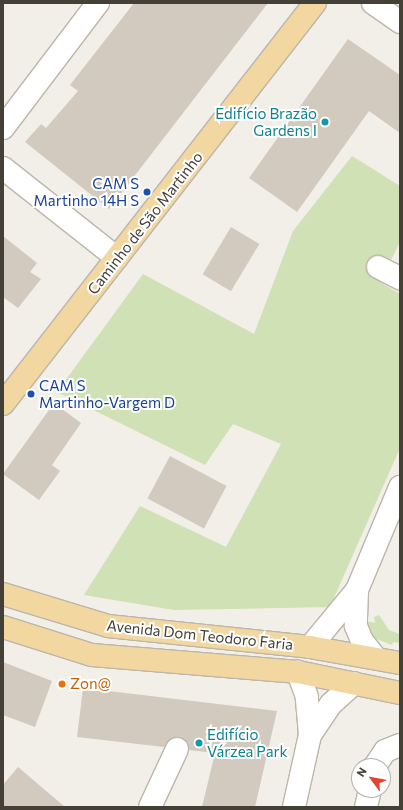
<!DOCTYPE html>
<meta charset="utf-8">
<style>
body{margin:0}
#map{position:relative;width:403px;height:810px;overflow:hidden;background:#f2eee8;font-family:Commissioner,sans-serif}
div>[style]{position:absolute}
.green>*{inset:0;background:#cfe1b5}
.building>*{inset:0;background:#d2cabe;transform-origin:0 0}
.roads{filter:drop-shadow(1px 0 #bcb5ab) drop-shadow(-1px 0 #bcb5ab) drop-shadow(0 1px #bcb5ab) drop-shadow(0 -1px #bcb5ab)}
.minor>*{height:22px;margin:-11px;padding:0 11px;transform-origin:11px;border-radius:11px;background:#fff}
.major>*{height:22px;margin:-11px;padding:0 11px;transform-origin:11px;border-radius:11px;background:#f2d8a0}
.dots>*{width:11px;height:11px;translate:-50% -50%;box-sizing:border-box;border:2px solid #fff;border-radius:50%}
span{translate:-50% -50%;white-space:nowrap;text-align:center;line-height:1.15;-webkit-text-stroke:4px #fff;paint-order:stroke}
.culture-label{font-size:15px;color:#0d838f}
.right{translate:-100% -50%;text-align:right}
.left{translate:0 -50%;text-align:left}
.transit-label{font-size:15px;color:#164399}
.street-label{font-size:15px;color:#443f37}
.food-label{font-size:15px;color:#c56008}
.frame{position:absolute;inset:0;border:4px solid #443f37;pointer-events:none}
.north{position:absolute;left:351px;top:758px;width:40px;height:40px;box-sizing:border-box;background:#fff;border:1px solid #b4b2af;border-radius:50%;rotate:302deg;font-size:11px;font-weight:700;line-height:16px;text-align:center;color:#443f37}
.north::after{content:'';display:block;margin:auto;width:14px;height:18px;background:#e1442f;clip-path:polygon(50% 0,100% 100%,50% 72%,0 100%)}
</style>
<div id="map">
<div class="green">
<div style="clip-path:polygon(352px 156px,400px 186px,400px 242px,380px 282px,400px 294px,400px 448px,330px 607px,174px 610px,84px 595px,140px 506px,226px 547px,281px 444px,233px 424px,205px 465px,57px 392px,143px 274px,254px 334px,293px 231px)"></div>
<div style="clip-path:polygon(379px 615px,389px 630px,400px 634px,400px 643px,393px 642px,392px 645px,371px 637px,361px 620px,375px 623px,374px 617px)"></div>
</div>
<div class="building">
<div style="clip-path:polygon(134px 3px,268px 3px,109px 209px,25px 142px,41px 124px,46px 128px,78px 91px,70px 85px)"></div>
<div style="clip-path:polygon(348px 39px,400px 75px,400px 133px,369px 111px,297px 212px,249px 178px)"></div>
<div style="left:231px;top:227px;width:33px;height:55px;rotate:31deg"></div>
<div style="clip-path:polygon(3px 236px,37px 263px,30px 272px,41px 279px,18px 308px,3px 297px)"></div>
<div style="clip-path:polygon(54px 403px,81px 423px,52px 465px,60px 471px,39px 500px,3px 474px)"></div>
<div style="left:170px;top:456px;width:64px;height:48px;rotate:28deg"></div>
<div style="clip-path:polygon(3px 662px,52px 681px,35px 727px,3px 715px)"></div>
<div style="clip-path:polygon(83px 688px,277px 711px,255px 807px,202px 807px,215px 753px,189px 750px,182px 738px,170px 739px,164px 747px,77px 737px)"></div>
<div style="clip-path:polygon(18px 767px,65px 807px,3px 807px,3px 785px)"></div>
</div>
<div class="roads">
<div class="minor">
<div style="left:373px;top:3px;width:33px;rotate:35deg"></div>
<div style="left:3px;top:128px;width:157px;rotate:-52.8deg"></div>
<div style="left:3px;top:168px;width:145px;rotate:38.3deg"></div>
<div style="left:378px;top:267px;width:25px;rotate:27deg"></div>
<div style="left:357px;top:590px;width:36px;rotate:92deg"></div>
<div style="left:356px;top:626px;width:16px;rotate:68deg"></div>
<div style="left:362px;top:641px;width:21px;rotate:51deg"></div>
<div style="left:310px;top:647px;width:74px;rotate:-50.5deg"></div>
<div style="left:357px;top:590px;width:112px;rotate:-67.3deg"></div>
<div style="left:310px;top:735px;width:37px;rotate:-56deg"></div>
<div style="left:331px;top:704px;width:31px;rotate:-42deg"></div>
<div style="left:375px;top:766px;width:18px;rotate:-56deg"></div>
<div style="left:385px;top:751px;width:16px;rotate:-22deg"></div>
<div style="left:150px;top:807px;width:64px;rotate:-65deg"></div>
<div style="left:294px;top:807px;width:74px;rotate:-77.5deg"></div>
<div style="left:310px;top:735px;width:38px;rotate:-95deg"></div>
<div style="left:307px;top:697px;width:27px;rotate:-110deg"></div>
<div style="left:366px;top:807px;width:17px;rotate:-77deg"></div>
</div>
<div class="major">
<div style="left:3px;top:404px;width:508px;rotate:-52.12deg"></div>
<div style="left:3px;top:594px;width:110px;rotate:16.9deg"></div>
<div style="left:108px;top:626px;width:203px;rotate:5.9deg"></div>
<div style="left:310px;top:647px;width:91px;rotate:10.1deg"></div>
<div style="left:3px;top:627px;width:93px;rotate:17.5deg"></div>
<div style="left:92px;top:655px;width:207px;rotate:4.7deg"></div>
<div style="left:298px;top:672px;width:104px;rotate:11.6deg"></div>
</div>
</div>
<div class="dots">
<div style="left:325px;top:122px;background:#0f9aa8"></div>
<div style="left:147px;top:192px;background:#1a4fb4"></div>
<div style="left:31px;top:394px;background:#1a4fb4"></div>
<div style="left:62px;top:684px;background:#e8710a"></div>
<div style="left:199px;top:743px;background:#0f9aa8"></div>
</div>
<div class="culture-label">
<span class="right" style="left:317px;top:122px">Edifício Brazão<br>Gardens I</span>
<span class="left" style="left:207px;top:743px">Edifício<br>Várzea Park</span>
</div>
<div class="transit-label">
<span class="right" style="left:139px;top:192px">CAM S<br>Martinho 14H S</span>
<span class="left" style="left:39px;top:394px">CAM S<br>Martinho-Vargem D</span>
</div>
<div class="street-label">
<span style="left:145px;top:223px;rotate:-52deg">Caminho de São Martinho</span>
<span style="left:200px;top:635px;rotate:6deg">Avenida Dom Teodoro Faria</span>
</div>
<div class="food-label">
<span class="left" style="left:70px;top:684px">Zon@</span>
</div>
<div class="frame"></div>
<div class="north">N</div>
</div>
